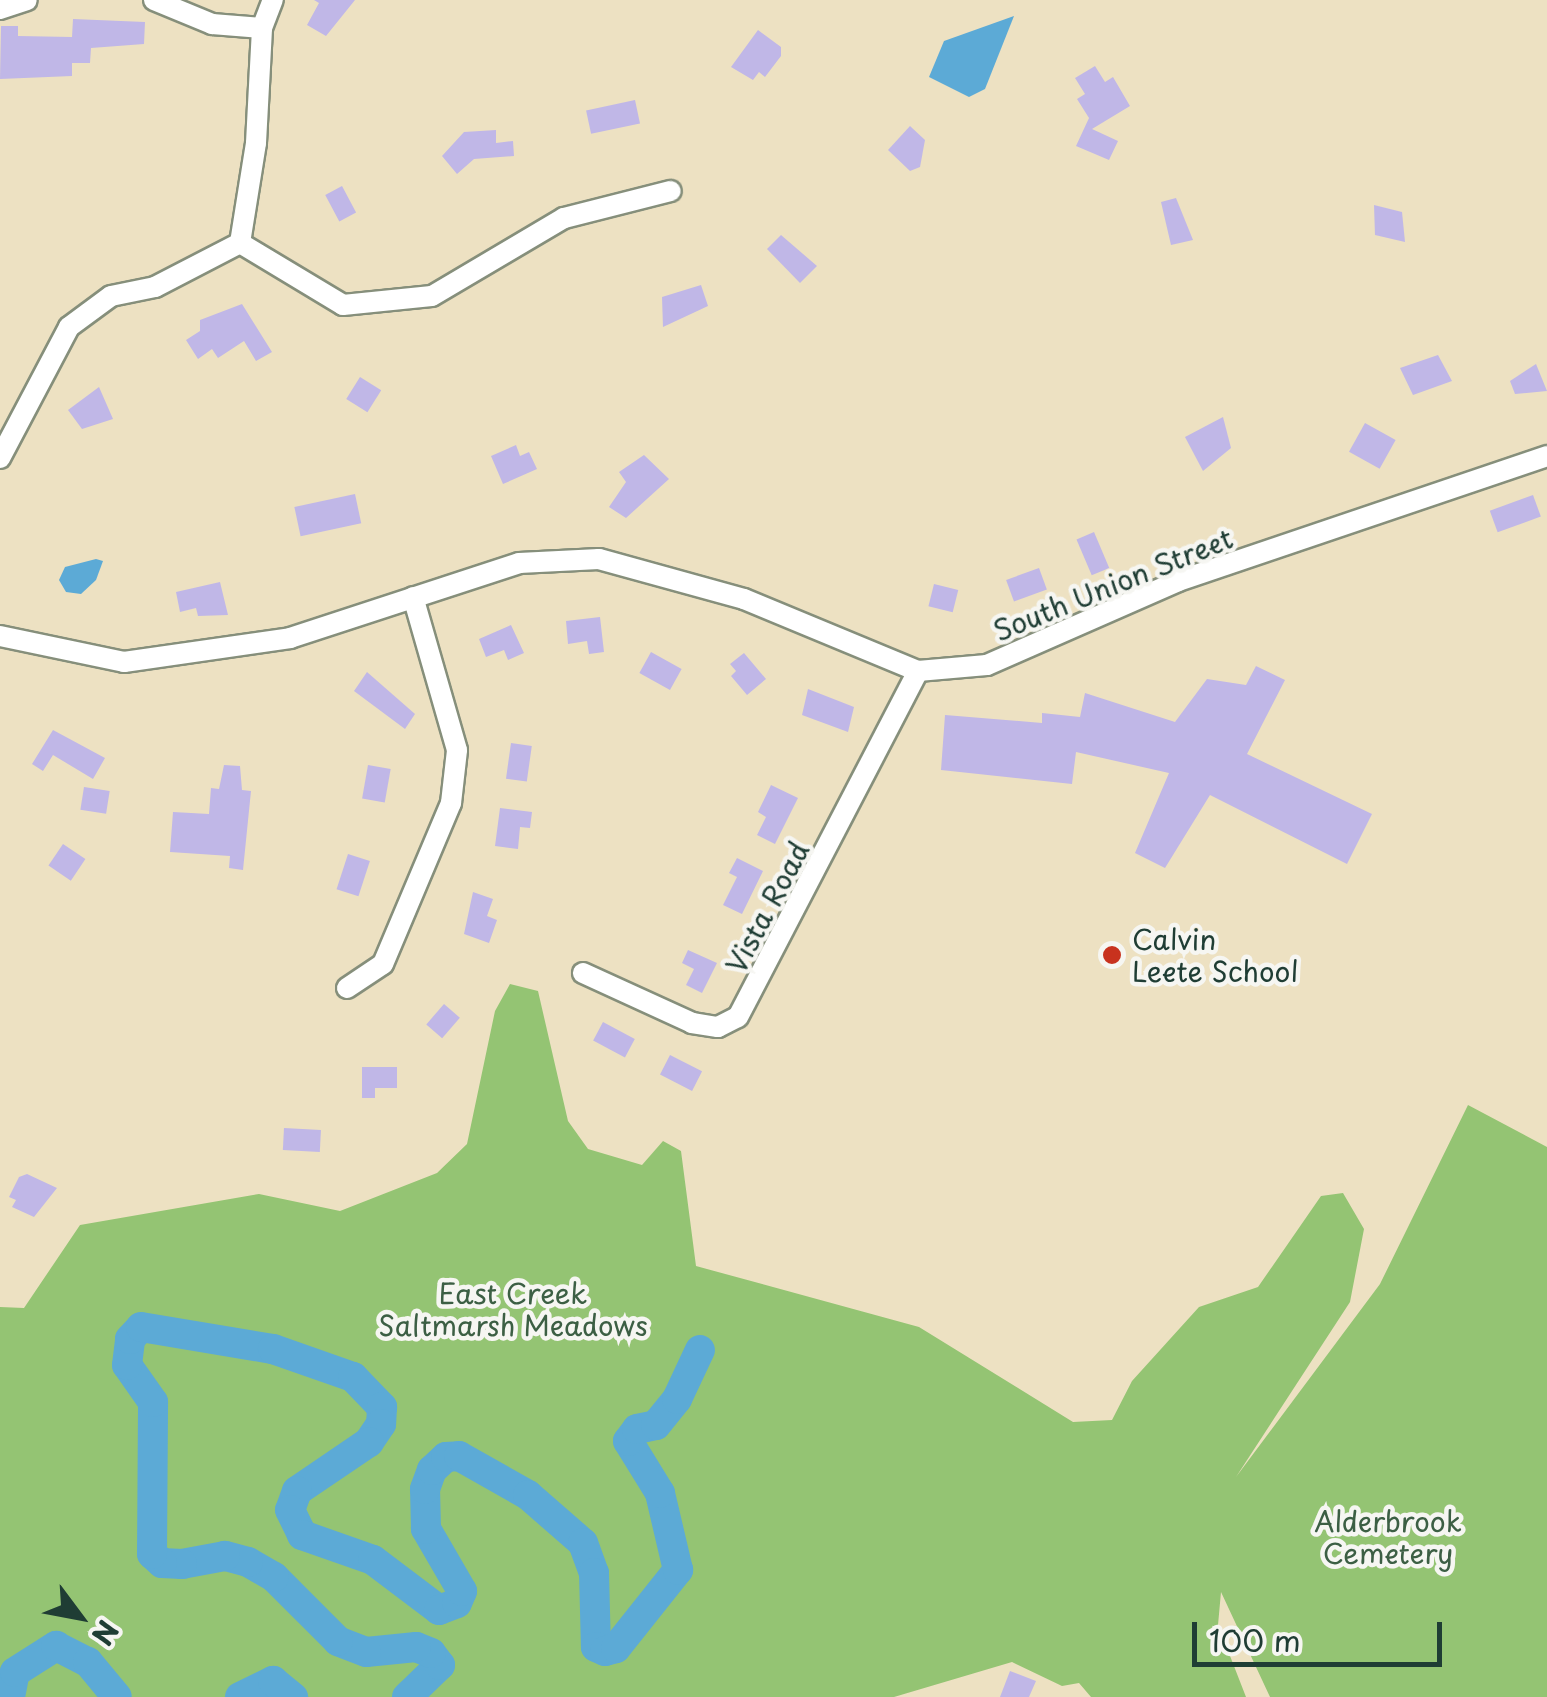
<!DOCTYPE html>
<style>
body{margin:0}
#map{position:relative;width:1547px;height:1697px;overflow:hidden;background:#ede1c2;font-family:"Playpen Sans",sans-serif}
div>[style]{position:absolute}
.green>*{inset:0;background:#94c473}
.water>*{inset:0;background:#5caad6}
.river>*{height:30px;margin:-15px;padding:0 15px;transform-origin:15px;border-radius:15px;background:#5caad6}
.building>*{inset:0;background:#c0b7e7;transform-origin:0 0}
.roads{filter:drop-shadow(2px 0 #868f7b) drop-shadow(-2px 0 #868f7b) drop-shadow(0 2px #868f7b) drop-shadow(0 -2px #868f7b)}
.street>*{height:20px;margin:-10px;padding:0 10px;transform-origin:10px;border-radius:10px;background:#fff}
.dots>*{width:28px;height:28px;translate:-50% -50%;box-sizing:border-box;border:5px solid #f6f6f2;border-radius:50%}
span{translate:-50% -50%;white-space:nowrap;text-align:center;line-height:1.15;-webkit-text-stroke:9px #f6f6f2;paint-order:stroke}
.street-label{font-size:28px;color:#1f3d34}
.poi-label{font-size:28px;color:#1f3d34}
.left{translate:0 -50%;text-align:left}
.park-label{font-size:28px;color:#3c5f44}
.north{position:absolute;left:30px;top:1567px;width:100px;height:100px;-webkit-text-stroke:8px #f6f6f2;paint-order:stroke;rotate:122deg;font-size:28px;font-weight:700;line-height:40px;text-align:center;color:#1f3d34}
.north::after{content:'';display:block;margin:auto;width:35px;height:45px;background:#1f3d34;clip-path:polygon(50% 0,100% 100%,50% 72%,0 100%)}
.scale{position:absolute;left:1192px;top:1622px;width:250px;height:45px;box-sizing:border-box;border:5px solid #1f3d34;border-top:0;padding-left:12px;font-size:30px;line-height:35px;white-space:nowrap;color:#1f3d34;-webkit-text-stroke:8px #f6f6f2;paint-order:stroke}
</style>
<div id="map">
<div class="green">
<div style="clip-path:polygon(510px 984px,538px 991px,568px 1121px,588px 1149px,642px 1165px,663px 1141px,681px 1151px,696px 1266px,919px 1327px,1073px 1422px,1112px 1420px,1132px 1381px,1199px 1307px,1258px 1287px,1321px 1196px,1343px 1193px,1364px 1229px,1350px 1302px,1236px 1477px,1380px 1284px,1468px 1105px,1547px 1147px,1547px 1697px,1270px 1697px,1221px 1592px,1218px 1625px,1246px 1697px,1091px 1697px,1079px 1683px,1062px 1686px,1012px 1662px,894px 1697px,0 1697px,0 1307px,24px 1308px,80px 1225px,259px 1194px,340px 1211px,437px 1173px,467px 1144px,495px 1011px)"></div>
</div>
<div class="water">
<div style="clip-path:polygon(1014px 16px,985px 89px,969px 97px,929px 77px,944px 41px)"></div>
<div style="clip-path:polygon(96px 559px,103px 561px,96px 580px,81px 594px,66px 592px,59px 580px,65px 567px)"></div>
</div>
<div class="river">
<div style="left:10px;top:1697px;width:25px;rotate:-79deg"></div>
<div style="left:15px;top:1672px;width:49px;rotate:-32.4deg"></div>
<div style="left:56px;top:1646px;width:36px;rotate:27deg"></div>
<div style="left:88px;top:1662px;width:45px;rotate:50.4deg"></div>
<div style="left:240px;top:1697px;width:37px;rotate:-26deg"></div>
<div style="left:273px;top:1681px;width:26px;rotate:39deg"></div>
<div style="left:407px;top:1697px;width:46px;rotate:-44.1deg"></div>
<div style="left:440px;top:1665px;width:15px;rotate:-127deg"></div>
<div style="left:431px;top:1653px;width:16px;rotate:-158deg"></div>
<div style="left:416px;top:1647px;width:50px;rotate:174.3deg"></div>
<div style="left:366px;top:1652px;width:30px;rotate:-159deg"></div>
<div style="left:338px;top:1641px;width:91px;rotate:-135deg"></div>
<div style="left:274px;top:1577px;width:30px;rotate:-150deg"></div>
<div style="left:248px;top:1562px;width:24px;rotate:-165deg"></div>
<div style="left:225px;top:1556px;width:44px;rotate:169.5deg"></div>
<div style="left:182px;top:1564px;width:20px;rotate:-177deg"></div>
<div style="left:162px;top:1563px;width:13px;rotate:-138deg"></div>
<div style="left:152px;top:1554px;width:152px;rotate:-89.6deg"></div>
<div style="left:153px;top:1402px;width:45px;rotate:-125.1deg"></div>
<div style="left:127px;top:1365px;width:26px;rotate:-83deg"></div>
<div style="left:130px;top:1339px;width:16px;rotate:-47deg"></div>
<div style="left:141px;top:1327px;width:134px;rotate:9.5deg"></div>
<div style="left:273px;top:1349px;width:85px;rotate:19.3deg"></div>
<div style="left:353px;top:1377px;width:42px;rotate:46deg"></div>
<div style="left:382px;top:1407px;width:17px;rotate:93deg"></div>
<div style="left:381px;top:1424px;width:22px;rotate:124deg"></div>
<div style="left:369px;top:1442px;width:87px;rotate:145.8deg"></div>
<div style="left:297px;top:1491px;width:20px;rotate:110deg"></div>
<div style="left:290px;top:1510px;width:28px;rotate:64deg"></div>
<div style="left:302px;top:1535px;width:75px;rotate:19.4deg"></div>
<div style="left:373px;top:1560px;width:83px;rotate:37.1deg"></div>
<div style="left:439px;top:1610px;width:19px;rotate:-21deg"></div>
<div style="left:457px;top:1603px;width:13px;rotate:-67deg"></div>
<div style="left:462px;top:1591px;width:72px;rotate:-120.1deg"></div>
<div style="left:426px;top:1529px;width:40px;rotate:-91.4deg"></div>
<div style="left:425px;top:1489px;width:20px;rotate:-70deg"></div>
<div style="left:432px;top:1470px;width:19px;rotate:-43deg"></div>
<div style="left:446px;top:1457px;width:13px;rotate:-4deg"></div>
<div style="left:459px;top:1456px;width:79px;rotate:29.5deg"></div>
<div style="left:528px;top:1495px;width:73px;rotate:41.1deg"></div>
<div style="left:583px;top:1543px;width:32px;rotate:70deg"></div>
<div style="left:594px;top:1573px;width:74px;rotate:88.5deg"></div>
<div style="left:596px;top:1647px;width:10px;rotate:24deg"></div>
<div style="left:605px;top:1651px;width:11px;rotate:-15deg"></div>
<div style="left:616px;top:1648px;width:100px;rotate:-51.5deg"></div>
<div style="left:678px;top:1570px;width:79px;rotate:-103.2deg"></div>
<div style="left:660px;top:1493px;width:61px;rotate:-121.6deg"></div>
<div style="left:628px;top:1441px;width:15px;rotate:-53deg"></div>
<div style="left:637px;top:1429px;width:19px;rotate:-12deg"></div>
<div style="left:656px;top:1425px;width:33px;rotate:-51deg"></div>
<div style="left:677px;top:1399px;width:54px;rotate:-64.9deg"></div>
</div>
<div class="building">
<div style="clip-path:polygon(314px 0,355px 0,326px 36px,307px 25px,319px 3px)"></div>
<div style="clip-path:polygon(73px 19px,145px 22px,144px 44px,91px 48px,90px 63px,72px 63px,72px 76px,0 79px,1px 26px,18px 26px,18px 36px,72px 37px)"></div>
<div style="clip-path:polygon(758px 30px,781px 47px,781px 56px,765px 77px,759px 72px,753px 80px,731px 67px)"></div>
<div style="clip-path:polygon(1095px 66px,1105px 82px,1113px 77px,1130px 106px,1092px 129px,1118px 141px,1109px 160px,1076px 146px,1089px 118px,1077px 99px,1085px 94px,1075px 78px)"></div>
<div style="left:635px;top:100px;width:24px;height:50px;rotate:78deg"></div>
<div style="clip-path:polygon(910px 126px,925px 140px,920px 167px,910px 171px,888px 150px)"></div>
<div style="clip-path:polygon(496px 130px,496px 143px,513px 141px,514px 156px,474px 159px,457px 174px,442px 156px,464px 132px)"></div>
<div style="left:342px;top:186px;width:30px;height:19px;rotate:62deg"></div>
<div style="clip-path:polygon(1176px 198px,1193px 240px,1171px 245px,1161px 202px)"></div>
<div style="clip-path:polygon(1374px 205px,1402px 212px,1405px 242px,1375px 235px)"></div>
<div style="clip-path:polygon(781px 235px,817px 266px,800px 283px,767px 249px)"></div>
<div style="clip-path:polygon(701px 285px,708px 306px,663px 327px,662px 297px)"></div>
<div style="clip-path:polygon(242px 304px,272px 352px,256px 361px,244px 341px,218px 358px,212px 349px,198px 359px,186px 340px,200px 331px,200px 320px)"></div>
<div style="clip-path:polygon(1438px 355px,1452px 381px,1413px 395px,1400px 368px)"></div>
<div style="clip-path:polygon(1536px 364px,1547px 391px,1515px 394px,1510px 381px)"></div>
<div style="left:360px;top:377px;width:25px;height:26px;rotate:32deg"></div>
<div style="clip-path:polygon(99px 387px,113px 419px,82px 429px,68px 410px)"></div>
<div style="clip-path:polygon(1223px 417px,1231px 448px,1203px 471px,1185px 437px)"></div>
<div style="left:1365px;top:423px;width:35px;height:33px;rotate:29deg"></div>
<div style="clip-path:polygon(516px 445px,520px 456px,529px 452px,537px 469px,503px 484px,491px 456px)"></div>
<div style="clip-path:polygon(644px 455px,669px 479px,626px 518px,609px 507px,626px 482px,619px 472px)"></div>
<div style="left:355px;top:494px;width:30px;height:62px;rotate:78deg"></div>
<div style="left:1533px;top:495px;width:23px;height:46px;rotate:70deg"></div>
<div style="left:1094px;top:532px;width:39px;height:19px;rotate:67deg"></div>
<div style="left:1039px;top:568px;width:23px;height:35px;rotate:70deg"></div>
<div style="clip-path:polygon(220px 582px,228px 615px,198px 616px,196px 608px,180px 612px,176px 592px)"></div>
<div style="left:934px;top:584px;width:25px;height:23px;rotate:14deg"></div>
<div style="clip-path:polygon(600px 617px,604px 652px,589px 654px,587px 641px,568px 644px,566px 621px)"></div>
<div style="clip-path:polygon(511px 625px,524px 653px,508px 660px,504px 650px,486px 657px,479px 639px)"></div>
<div style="left:651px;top:652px;width:35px;height:24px;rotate:29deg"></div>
<div style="clip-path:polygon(744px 653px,766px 679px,747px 695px,731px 676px,736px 671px,730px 664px)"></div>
<div style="clip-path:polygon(1256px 666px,1285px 680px,1247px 754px,1372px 814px,1347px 864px,1210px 795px,1165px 868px,1135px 853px,1169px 773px,1076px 752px,1072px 784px,941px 770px,945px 715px,1042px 723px,1042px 713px,1080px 717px,1085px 693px,1175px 722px,1207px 679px,1246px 685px)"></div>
<div style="clip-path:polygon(367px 672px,415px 714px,405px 729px,354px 691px)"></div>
<div style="clip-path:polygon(808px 689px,854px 707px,848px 732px,802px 715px)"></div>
<div style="clip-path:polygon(53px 730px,105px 758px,93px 779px,53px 755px,43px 771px,32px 764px)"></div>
<div style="left:511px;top:743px;width:21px;height:36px;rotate:8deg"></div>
<div style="clip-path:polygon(224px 765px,240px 766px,242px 790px,251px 791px,243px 870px,229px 868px,230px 856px,170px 852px,173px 812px,209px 814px,211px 788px,219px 789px)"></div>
<div style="left:368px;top:765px;width:23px;height:34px;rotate:10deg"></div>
<div style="clip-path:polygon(771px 785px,798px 798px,775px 844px,757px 835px,766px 817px,758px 812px)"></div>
<div style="left:84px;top:787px;width:26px;height:23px;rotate:9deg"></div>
<div style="clip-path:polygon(500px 808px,532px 812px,530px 828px,520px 827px,518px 849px,495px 846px)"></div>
<div style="left:63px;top:844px;width:27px;height:26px;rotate:34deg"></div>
<div style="left:348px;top:854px;width:23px;height:37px;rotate:18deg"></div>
<div style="clip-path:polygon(737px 858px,763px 871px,742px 914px,723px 905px,737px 877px,729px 873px)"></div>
<div style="clip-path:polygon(473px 892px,493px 899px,487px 916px,497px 920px,489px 943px,464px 934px)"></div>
<div style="clip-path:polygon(688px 950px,717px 963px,702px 993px,686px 985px,694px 969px,682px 963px)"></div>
<div style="left:444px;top:1004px;width:21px;height:27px;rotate:41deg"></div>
<div style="left:603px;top:1022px;width:36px;height:21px;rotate:28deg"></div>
<div style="left:670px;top:1055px;width:36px;height:22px;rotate:27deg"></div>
<div style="clip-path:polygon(362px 1067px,397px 1067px,397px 1088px,375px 1088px,375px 1098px,362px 1098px)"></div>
<div style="left:284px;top:1128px;width:37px;height:22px;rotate:3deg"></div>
<div style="clip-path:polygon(27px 1174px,57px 1188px,34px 1217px,12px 1207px,16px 1200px,9px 1197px,19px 1177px)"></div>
<div style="clip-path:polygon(1010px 1671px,1036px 1681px,1029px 1697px,1000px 1697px)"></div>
</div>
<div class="roads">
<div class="street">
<div style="left:154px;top:0;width:63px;rotate:22.5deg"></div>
<div style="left:212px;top:24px;width:50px;rotate:4.6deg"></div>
<div style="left:0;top:9px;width:28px;rotate:-18deg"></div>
<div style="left:240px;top:243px;width:120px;rotate:31deg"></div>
<div style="left:343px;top:305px;width:89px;rotate:-5.8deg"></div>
<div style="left:432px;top:296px;width:153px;rotate:-30.6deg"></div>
<div style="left:564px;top:218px;width:110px;rotate:-14.2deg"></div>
<div style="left:0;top:458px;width:148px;rotate:-62.2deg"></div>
<div style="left:69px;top:327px;width:52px;rotate:-36.4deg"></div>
<div style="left:111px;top:296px;width:45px;rotate:-11.6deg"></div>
<div style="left:155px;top:287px;width:96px;rotate:-27.4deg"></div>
<div style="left:240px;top:243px;width:101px;rotate:-80.9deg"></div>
<div style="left:256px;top:143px;width:115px;rotate:-87deg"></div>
<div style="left:262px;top:28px;width:30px;rotate:-69deg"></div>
<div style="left:0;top:636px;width:127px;rotate:11.8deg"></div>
<div style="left:124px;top:662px;width:168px;rotate:-8.2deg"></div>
<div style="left:290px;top:638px;width:241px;rotate:-18.1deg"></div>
<div style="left:519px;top:563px;width:80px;rotate:-2.9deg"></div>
<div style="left:599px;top:559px;width:150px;rotate:15.4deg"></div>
<div style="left:744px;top:599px;width:188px;rotate:22.5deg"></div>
<div style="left:918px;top:671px;width:69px;rotate:-5deg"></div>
<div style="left:987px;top:665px;width:209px;rotate:-23.7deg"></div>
<div style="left:1178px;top:581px;width:390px;rotate:-18.7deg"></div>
<div style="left:583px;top:973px;width:120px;rotate:24.6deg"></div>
<div style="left:692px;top:1023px;width:26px;rotate:9deg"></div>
<div style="left:718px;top:1027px;width:22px;rotate:-27deg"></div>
<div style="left:738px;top:1017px;width:390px;rotate:-62.5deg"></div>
<div style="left:347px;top:988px;width:43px;rotate:-33.7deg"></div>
<div style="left:383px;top:964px;width:175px;rotate:-67.1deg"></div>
<div style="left:451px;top:803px;width:53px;rotate:-83.5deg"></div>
<div style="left:457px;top:750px;width:159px;rotate:-106deg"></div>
</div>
</div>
<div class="dots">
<div style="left:1112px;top:955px;background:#c8321e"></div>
</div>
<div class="street-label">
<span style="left:1113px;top:584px;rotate:-22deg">South Union Street</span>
<span style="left:767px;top:907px;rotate:-62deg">Vista Road</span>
</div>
<div class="poi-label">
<span class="left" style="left:1132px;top:955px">Calvin<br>Leete School</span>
</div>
<div class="park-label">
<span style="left:513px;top:1309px">East Creek<br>Saltmarsh Meadows</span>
<span style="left:1388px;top:1537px">Alderbrook<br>Cemetery</span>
</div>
<div class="north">N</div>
<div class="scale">100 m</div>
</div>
